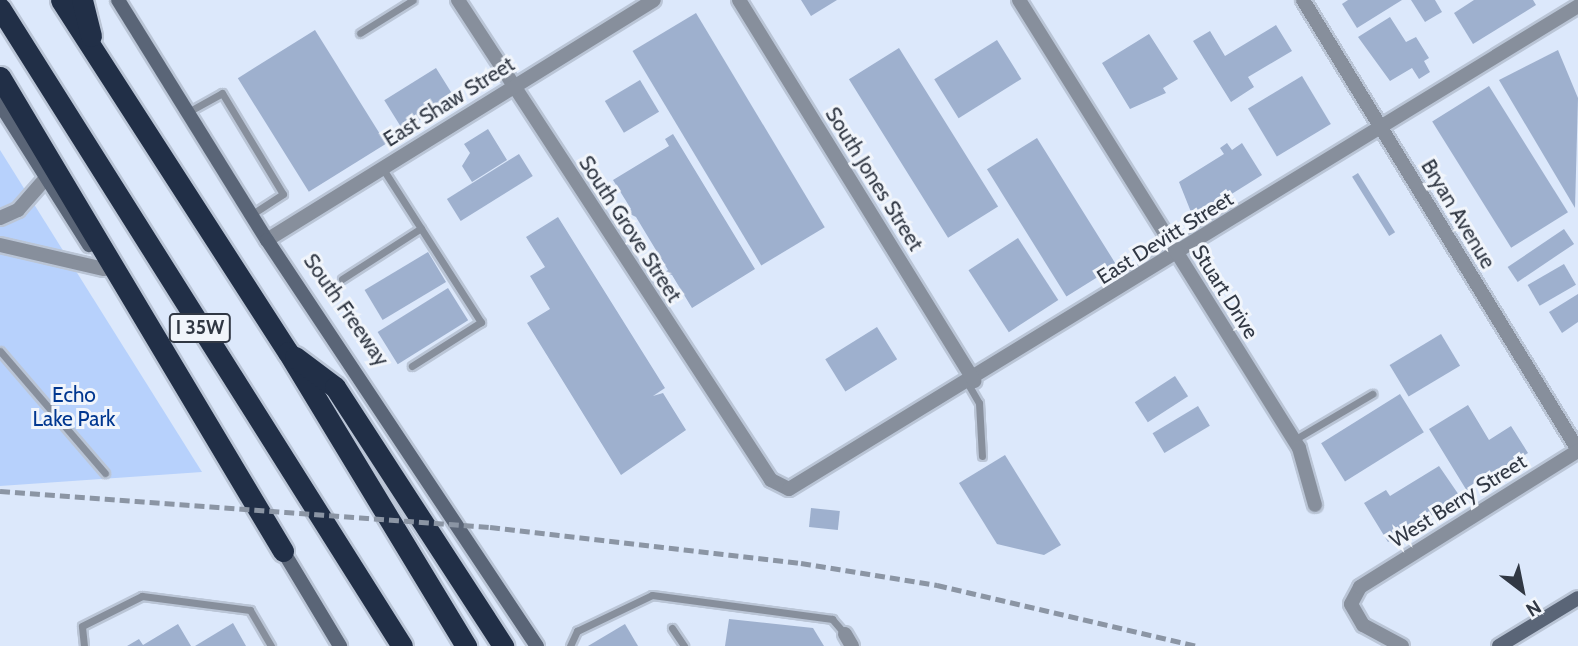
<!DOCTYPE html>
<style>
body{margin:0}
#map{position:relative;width:1578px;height:646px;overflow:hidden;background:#dce8fb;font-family:Cabin,sans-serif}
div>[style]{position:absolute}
.green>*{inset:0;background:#b7d1fc}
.building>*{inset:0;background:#9eb0ce;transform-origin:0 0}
.roads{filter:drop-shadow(2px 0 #bac5d6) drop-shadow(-2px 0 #bac5d6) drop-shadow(0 2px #bac5d6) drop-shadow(0 -2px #bac5d6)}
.lane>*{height:7px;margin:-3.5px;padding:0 3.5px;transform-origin:3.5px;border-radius:3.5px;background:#878f9c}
.street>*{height:14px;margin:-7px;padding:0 7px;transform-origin:7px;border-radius:7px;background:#878f9c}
.secondary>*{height:14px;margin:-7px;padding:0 7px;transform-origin:7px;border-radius:7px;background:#5a6577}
.highway>*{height:21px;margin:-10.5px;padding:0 10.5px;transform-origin:10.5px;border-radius:10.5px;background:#212f47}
.rail>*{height:5px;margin-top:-2.5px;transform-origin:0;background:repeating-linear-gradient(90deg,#8b95a4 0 10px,transparent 0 15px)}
span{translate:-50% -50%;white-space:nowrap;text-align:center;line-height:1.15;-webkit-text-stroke:6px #f1f5fb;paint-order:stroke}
.shield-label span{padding:2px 5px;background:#f1f5fb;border:2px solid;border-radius:5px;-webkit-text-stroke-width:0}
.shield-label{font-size:19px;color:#313844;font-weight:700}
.street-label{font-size:21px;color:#313844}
.park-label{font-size:21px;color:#013790}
.north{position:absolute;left:1487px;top:555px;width:70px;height:70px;-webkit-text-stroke:5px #f1f5fb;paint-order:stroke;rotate:148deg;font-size:19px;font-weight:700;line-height:28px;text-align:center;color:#313844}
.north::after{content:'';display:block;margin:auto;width:24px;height:32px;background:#313844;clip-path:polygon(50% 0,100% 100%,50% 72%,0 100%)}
</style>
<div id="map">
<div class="green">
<div style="clip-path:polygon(0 150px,202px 472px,0 486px)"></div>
</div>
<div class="building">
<div style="clip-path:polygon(801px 0,837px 0,811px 16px)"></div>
<div style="clip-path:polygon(1348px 0,1402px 0,1357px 28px,1342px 4px)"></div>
<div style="clip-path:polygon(1411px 0,1435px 0,1442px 12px,1425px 22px)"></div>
<div style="clip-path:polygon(1474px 0,1533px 0,1536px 5px,1473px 44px,1454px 13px)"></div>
<div style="left:696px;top:13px;width:250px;height:74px;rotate:59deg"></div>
<div style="clip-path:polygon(1390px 17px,1406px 42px,1416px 37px,1429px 58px,1424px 61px,1430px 72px,1419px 79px,1412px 68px,1390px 81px,1358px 37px)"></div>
<div style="clip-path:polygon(1276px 25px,1292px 51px,1248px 77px,1254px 87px,1231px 102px,1193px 41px,1210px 31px,1225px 56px)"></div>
<div style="left:315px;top:30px;width:134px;height:91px;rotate:58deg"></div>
<div style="clip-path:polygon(1149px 34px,1178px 79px,1163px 88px,1166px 93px,1130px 109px,1102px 63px)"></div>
<div style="left:997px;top:40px;width:46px;height:74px;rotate:58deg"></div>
<div style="left:899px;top:48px;width:187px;height:59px;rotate:58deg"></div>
<div style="clip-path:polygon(1558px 50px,1578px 98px,1575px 208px,1499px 80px)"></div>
<div style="left:436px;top:68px;width:36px;height:61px;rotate:58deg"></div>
<div style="left:1302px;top:76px;width:56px;height:63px;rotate:59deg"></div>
<div style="left:640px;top:80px;width:37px;height:41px;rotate:59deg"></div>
<div style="left:1489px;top:86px;width:149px;height:67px;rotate:58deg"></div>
<div style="clip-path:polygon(488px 129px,507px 160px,472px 182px,462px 166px,470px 153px,464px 144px)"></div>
<div style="clip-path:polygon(673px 134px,755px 269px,692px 308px,672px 275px,664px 273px,668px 270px,636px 217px,626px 212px,631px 209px,613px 180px,669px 146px,665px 139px)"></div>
<div style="left:1037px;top:138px;width:150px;height:59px;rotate:58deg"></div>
<div style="clip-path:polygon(1227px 143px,1232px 150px,1242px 143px,1262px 175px,1198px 215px,1191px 212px,1179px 182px,1224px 154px,1220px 148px)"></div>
<div style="left:519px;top:154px;width:26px;height:85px;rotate:58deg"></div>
<div style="left:1358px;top:173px;width:70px;height:7px;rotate:58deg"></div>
<div style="clip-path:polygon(558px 217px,665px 388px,653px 396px,663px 393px,686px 430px,621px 475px,527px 323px,550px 309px,530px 276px,545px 267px,526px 237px)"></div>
<div style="left:1564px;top:229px;width:18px;height:68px;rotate:56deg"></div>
<div style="left:1018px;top:238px;width:74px;height:59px;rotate:57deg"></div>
<div style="left:428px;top:252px;width:35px;height:74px;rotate:59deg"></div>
<div style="left:1564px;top:264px;width:24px;height:42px;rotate:60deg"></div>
<div style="left:448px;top:288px;width:38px;height:83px;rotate:58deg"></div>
<div style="clip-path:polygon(1578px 294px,1578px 322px,1562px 333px,1549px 312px)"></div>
<div style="left:877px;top:327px;width:38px;height:61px;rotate:58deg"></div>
<div style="left:1441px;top:334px;width:37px;height:60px;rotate:59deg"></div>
<div style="left:1175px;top:376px;width:24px;height:48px;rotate:57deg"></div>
<div style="left:1400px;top:394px;width:45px;height:93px;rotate:58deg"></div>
<div style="clip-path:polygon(1468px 405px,1489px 440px,1511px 426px,1528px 453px,1467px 491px,1429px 429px)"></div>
<div style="left:1198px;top:406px;width:23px;height:53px;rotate:59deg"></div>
<div style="clip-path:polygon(1005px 455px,1061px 545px,1044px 555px,997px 544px,959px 483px)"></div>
<div style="clip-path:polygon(1439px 466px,1461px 498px,1388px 542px,1364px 503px,1386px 490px,1390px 496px)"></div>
<div style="left:811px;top:508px;width:29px;height:19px;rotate:6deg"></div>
<div style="clip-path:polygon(729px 619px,813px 628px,824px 646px,725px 646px)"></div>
<div style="clip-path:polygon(233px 623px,246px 646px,195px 646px)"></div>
<div style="clip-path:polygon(178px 624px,191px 646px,127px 646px,139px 639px,143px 645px)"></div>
<div style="clip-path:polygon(625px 624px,638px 646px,588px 646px)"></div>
</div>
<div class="roads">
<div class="lane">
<div style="left:360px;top:33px;width:62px;rotate:-31.9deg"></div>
<div style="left:188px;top:112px;width:39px;rotate:-29deg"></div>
<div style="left:222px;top:93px;width:118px;rotate:58.9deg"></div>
<div style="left:283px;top:194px;width:38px;rotate:147deg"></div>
<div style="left:383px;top:169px;width:182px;rotate:57.4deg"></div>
<div style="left:481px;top:322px;width:82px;rotate:147.5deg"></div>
<div style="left:342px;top:279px;width:94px;rotate:-32.8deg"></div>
<div style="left:0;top:351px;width:161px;rotate:49.3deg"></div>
<div style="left:968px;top:384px;width:22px;rotate:60deg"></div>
<div style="left:979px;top:403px;width:53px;rotate:86.8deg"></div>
<div style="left:1294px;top:440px;width:91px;rotate:-30.5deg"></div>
<div style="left:672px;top:628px;width:22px;rotate:56deg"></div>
<div style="left:84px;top:646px;width:20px;rotate:-96deg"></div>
<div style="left:82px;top:626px;width:67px;rotate:-26.6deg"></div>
<div style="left:142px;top:596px;width:109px;rotate:7.4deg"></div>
<div style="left:250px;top:610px;width:42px;rotate:59.7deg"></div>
<div style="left:570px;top:646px;width:17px;rotate:-65deg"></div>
<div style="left:577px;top:631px;width:83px;rotate:-25.6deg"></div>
<div style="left:652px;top:595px;width:182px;rotate:7.6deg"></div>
<div style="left:832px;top:619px;width:20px;rotate:49deg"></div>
</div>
<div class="street">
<div style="left:458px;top:0;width:573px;rotate:56.89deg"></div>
<div style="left:771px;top:480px;width:20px;rotate:27deg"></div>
<div style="left:789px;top:489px;width:925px;rotate:-31.47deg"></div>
<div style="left:739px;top:0;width:448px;rotate:58.3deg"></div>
<div style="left:1019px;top:0;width:528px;rotate:57.99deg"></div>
<div style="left:1299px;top:448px;width:59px;rotate:74.3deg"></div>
<div style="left:1303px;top:0;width:527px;rotate:58.57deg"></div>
<div style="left:0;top:218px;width:20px;rotate:-24deg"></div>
<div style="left:18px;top:210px;width:43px;rotate:-48.8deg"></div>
<div style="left:267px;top:240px;width:455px;rotate:-31.8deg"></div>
<div style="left:0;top:245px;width:107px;rotate:13deg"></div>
<div style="left:845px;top:634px;width:14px;rotate:60deg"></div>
<div style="left:1402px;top:646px;width:44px;rotate:-151.7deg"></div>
<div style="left:1363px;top:625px;width:24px;rotate:-120deg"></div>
<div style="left:1351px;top:604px;width:19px;rotate:-62deg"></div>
<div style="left:1360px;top:587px;width:257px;rotate:-32deg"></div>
</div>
<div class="secondary">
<div style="left:118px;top:0;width:282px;rotate:58.2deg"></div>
<div style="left:267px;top:240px;width:488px;rotate:56.4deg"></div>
<div style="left:0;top:104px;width:167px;rotate:57.7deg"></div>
<div style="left:280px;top:546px;width:117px;rotate:59deg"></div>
<div style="left:1499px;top:646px;width:92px;rotate:-31.3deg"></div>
</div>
<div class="highway">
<div style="left:61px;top:0;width:419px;rotate:57.2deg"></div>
<div style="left:288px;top:352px;width:344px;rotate:58.8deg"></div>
<div style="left:82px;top:0;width:37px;rotate:76deg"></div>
<div style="left:0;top:8px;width:754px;rotate:57.79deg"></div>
<div style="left:0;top:77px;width:552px;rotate:59.16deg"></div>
<div style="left:295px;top:357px;width:50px;rotate:36.9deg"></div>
<div style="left:335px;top:387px;width:309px;rotate:57deg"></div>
</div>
</div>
<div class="rail">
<div style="left:0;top:491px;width:491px;rotate:4.2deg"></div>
<div style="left:490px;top:527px;width:313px;rotate:6.6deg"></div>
<div style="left:801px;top:563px;width:138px;rotate:9.2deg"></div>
<div style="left:937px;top:585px;width:268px;rotate:13.2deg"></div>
</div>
<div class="shield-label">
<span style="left:200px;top:328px">I 35W</span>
</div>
<div class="street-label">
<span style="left:449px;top:102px;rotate:-32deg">East Shaw Street</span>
<span style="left:874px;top:179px;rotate:58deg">South Jones Street</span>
<span style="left:1458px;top:214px;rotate:59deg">Bryan Avenue</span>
<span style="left:630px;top:229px;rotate:57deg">South Grove Street</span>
<span style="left:1165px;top:238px;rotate:-32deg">East Devitt Street</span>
<span style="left:1225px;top:292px;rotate:58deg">Stuart Drive</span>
<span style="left:346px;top:310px;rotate:55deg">South Freeway</span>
<span style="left:1458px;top:501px;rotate:-32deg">West Berry Street</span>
</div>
<div class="park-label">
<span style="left:74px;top:407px">Echo<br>Lake Park</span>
</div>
<div class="north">N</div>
</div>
